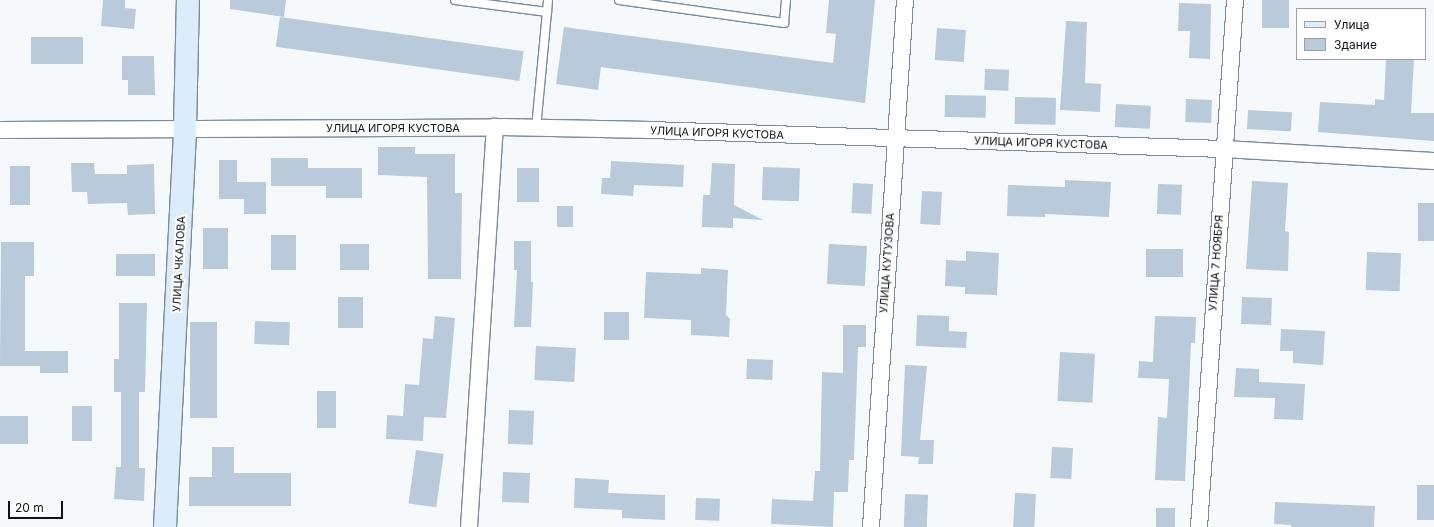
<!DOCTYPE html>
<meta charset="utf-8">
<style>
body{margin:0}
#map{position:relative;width:1434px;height:527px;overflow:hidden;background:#f5f9fc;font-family:Inter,sans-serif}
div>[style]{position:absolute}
.building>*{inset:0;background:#b9cbda;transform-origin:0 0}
.roads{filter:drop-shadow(1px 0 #7b8b99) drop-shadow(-1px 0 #7b8b99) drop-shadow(0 1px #7b8b99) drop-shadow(0 -1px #7b8b99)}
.lane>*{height:8px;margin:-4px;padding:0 4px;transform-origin:4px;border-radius:4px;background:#fff}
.street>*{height:16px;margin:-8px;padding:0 8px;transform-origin:8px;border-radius:8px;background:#fff}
.secondary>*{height:22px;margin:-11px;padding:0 11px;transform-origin:11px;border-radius:11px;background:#dbedfb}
span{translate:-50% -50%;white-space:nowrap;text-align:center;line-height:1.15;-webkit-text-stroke:4px #fff;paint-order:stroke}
.street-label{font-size:11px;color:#0c1217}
.legend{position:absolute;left:1296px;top:8px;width:130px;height:52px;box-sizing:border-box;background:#fff;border:1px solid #9ea0a2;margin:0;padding:5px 7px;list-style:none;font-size:12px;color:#0c1217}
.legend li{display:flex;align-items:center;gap:8px;height:20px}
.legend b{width:20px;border:1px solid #9ea0a2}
.scale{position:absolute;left:8px;top:501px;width:55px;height:18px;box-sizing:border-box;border:2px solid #0c1217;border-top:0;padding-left:5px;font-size:12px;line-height:14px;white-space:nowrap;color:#0c1217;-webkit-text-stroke:3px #fff;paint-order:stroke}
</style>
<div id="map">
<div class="building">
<div style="clip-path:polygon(103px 0,125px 0,125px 8px,136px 9px,134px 29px,101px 26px)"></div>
<div style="clip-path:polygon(230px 0,286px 0,284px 17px,230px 9px)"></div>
<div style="clip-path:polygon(829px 0,875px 0,865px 103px,601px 67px,598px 90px,556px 84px,564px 27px,833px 63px,836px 34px,826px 33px)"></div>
<div style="left:1262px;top:0;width:27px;height:28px"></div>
<div style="clip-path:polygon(1179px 3px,1211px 4px,1210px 59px,1189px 58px,1190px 31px,1178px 31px)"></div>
<div style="left:280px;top:17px;width:246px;height:30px;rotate:8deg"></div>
<div style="clip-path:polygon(1066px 21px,1087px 22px,1085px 83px,1101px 84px,1100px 112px,1060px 110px)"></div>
<div style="left:937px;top:28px;width:29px;height:32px;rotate:4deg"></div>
<div style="left:83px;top:37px;width:27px;height:52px;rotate:90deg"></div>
<div style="clip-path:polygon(122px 56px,154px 56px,155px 95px,128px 95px,128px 80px,122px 80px)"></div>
<div style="clip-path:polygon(1386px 59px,1414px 59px,1411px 113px,1434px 113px,1434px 141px,1318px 132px,1320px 102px,1375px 105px,1375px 99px,1384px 100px)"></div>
<div style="left:985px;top:69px;width:24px;height:21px;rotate:2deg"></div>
<div style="left:945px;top:95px;width:41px;height:22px;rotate:1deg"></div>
<div style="left:1015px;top:97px;width:41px;height:27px;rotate:1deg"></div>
<div style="left:1186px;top:99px;width:26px;height:23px;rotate:2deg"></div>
<div style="left:1116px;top:104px;width:35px;height:23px;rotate:3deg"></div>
<div style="left:1248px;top:110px;width:44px;height:19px;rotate:3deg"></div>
<div style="clip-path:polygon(378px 147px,415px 147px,415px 154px,455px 154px,455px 193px,462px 193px,461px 279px,428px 279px,427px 177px,378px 175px)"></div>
<div style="clip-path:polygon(271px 158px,308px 158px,308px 168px,362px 168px,362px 198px,326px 198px,326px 186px,271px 186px)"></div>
<div style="clip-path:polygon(219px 160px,237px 160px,237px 182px,266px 182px,266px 214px,244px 214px,244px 199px,219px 199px)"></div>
<div style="clip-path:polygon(611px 161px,684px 165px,683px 187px,634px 185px,633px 196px,601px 194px,602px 178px,610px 178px)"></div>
<div style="clip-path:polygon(71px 163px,94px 163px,95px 174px,127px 174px,127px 165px,154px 164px,155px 214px,128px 215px,127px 203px,88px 204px,87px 192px,72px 192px)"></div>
<div style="clip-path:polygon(712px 163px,735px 164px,734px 205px,763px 220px,733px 218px,733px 228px,702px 227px,703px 195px,710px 195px)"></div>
<div style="left:10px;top:166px;width:20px;height:39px"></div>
<div style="left:763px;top:167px;width:37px;height:33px;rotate:2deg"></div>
<div style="left:517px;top:168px;width:22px;height:34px"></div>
<div style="clip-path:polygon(1065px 180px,1111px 182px,1109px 217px,1045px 214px,1045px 217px,1007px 216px,1008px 185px,1065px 187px)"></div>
<div style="clip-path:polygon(1252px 181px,1288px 183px,1285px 231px,1289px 232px,1288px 271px,1246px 269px)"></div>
<div style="left:853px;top:183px;width:20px;height:30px;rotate:3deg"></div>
<div style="left:1158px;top:184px;width:24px;height:30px;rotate:2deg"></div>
<div style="left:922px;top:191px;width:20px;height:33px;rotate:3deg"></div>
<div style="left:1418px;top:203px;width:16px;height:38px"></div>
<div style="left:557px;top:206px;width:16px;height:21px"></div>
<div style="left:203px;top:228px;width:25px;height:41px"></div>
<div style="left:271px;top:235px;width:25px;height:35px"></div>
<div style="clip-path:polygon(514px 241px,531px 241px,531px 282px,533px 282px,531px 327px,514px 327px,517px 270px,514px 270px)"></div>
<div style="clip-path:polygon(1px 242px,34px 242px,34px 276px,25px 276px,25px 351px,68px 351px,68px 373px,40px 373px,40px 366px,0 366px)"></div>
<div style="left:340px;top:244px;width:29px;height:26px"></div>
<div style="left:829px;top:244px;width:38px;height:40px;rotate:3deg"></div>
<div style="left:1146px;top:249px;width:37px;height:28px"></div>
<div style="clip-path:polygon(966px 251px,999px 253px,997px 295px,965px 294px,965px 287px,945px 286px,946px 260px,966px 261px)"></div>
<div style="left:1367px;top:252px;width:34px;height:38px;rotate:2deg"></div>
<div style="left:116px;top:254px;width:39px;height:22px"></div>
<div style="clip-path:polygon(701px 268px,728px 270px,726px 315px,730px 319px,729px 337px,691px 335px,691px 320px,644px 318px,646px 272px,701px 274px)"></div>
<div style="left:338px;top:297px;width:25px;height:31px"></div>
<div style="left:1242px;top:297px;width:30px;height:27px;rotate:2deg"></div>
<div style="clip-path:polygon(119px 303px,147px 303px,145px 392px,139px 392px,139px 468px,145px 468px,144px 501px,114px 499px,116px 467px,121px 467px,121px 392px,114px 392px,114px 359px,119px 359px)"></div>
<div style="left:604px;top:312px;width:25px;height:28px"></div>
<div style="clip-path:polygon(917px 315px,949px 316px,949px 331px,967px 332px,966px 348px,916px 346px)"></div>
<div style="clip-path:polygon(435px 316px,455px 318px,446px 418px,424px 417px,423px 441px,386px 439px,387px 415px,403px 416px,405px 384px,419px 385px,423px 338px,433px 339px)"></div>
<div style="clip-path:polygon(1155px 316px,1196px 317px,1195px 343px,1191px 343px,1185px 481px,1155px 480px,1158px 417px,1167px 418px,1169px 379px,1138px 378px,1139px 361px,1153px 362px)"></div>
<div style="left:255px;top:321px;width:35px;height:23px;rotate:2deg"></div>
<div style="left:190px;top:322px;width:27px;height:96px"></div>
<div style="clip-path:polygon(843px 325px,866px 325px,866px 347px,858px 347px,854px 460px,849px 460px,848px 492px,834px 492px,833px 527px,771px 524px,772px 499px,813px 501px,815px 471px,820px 471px,822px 372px,843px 373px)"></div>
<div style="clip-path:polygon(1281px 329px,1325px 331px,1323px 365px,1293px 363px,1293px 351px,1280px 351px)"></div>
<div style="left:536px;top:346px;width:40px;height:34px;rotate:3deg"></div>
<div style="left:1060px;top:352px;width:35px;height:49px;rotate:3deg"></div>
<div style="left:747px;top:359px;width:26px;height:20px;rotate:2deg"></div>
<div style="clip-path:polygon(905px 365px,927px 366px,920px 440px,934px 440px,933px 464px,918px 464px,919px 457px,901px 456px)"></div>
<div style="clip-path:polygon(1236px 368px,1259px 369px,1259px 382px,1305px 384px,1303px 420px,1274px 419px,1275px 398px,1234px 397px)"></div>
<div style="left:317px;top:391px;width:19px;height:37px"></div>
<div style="left:72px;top:406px;width:20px;height:35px"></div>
<div style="left:509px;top:410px;width:25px;height:34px;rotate:2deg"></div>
<div style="left:0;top:416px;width:28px;height:28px"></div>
<div style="clip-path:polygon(212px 447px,234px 447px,234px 473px,291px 473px,291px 506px,189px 506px,189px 477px,212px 477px)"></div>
<div style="left:1052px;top:447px;width:21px;height:31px;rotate:3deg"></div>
<div style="left:416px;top:450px;width:28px;height:54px;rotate:8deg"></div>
<div style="left:503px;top:472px;width:27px;height:30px;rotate:2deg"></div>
<div style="clip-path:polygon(575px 478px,609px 480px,608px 493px,665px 495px,665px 520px,622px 518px,622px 510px,574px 508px)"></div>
<div style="left:1417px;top:485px;width:17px;height:35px"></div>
<div style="left:1015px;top:493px;width:21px;height:34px;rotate:3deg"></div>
<div style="left:905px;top:494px;width:23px;height:33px;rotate:2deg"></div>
<div style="left:696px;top:498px;width:24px;height:22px;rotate:2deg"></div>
<div style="clip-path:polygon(1275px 502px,1375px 506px,1374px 527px,1291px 527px,1291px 525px,1274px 524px)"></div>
<div style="left:1156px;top:508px;width:19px;height:19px"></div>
</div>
<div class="roads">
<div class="lane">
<div style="left:455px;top:0;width:93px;rotate:7.4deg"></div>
<div style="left:547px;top:12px;width:117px;rotate:95.4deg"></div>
<div style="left:619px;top:0;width:167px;rotate:7.9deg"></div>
<div style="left:784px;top:23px;width:23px;rotate:-85deg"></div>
<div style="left:547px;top:12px;width:12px;rotate:-85deg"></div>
</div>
<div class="street">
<div style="left:0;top:130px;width:495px;rotate:-0.3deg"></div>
<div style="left:495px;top:127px;width:155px;rotate:1.1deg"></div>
<div style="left:650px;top:130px;width:573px;rotate:1.9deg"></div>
<div style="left:1223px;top:149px;width:211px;rotate:3.3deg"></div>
<div style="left:469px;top:527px;width:401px;rotate:-86.3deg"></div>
<div style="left:871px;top:527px;width:528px;rotate:-86.31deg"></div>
<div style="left:1199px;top:527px;width:528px;rotate:-86.09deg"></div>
</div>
<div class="secondary">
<div style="left:165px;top:527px;width:399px;rotate:-87.1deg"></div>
<div style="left:185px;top:129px;width:129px;rotate:-88.7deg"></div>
</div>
</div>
<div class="street-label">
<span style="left:393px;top:128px">УЛИЦА ИГОРЯ КУСТОВА</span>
<span style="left:717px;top:133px;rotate:2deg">УЛИЦА ИГОРЯ КУСТОВА</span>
<span style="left:1041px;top:143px;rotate:2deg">УЛИЦА ИГОРЯ КУСТОВА</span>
<span style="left:887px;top:263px;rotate:-86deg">УЛИЦА КУТУЗОВА</span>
<span style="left:1216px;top:263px;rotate:-86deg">УЛИЦА 7 НОЯБРЯ</span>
<span style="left:179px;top:264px;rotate:-87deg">УЛИЦА ЧКАЛОВА</span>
</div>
<ul class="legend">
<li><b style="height:5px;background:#dbedfb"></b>Улица</li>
<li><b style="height:11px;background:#b9cbda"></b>Здание</li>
</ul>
<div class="scale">20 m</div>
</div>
